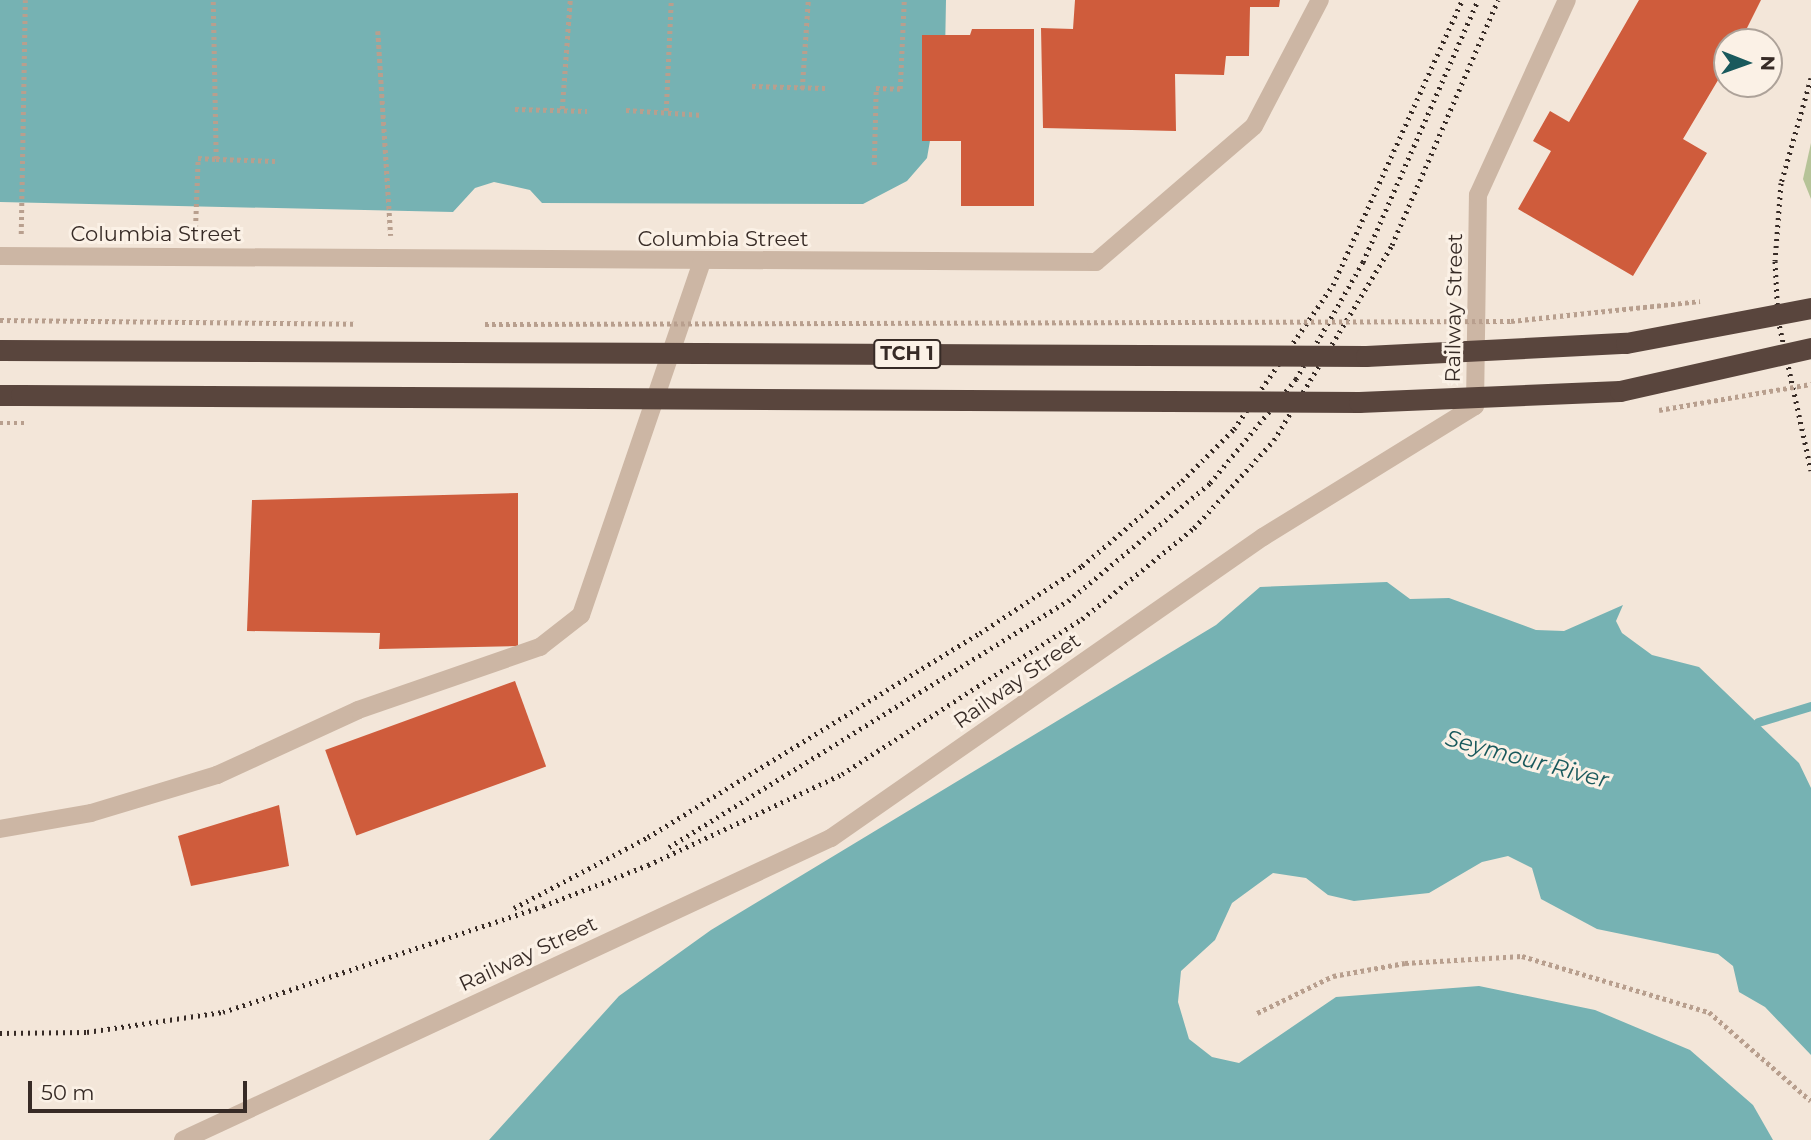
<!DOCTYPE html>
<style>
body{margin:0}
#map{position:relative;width:1811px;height:1140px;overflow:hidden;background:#f3e6d9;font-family:Montserrat,sans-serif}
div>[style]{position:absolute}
.green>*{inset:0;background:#b6c398}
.water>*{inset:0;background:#76b2b3}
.stream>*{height:9px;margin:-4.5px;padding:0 4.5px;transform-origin:4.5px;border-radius:4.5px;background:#76b2b3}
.building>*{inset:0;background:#cf5c3c;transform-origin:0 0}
.path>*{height:4.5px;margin-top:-2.25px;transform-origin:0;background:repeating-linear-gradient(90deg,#b89f8e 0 3.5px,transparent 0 7px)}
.minor>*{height:18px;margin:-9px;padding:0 9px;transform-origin:9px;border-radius:9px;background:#ccb6a4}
.highway>*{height:21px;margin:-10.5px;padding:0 10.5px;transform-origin:10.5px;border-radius:10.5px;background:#59453d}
.rail>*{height:5px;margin-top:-2.5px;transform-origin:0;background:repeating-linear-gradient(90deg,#372b26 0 2px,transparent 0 7px)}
.path-bridge>*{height:4.5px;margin-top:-2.25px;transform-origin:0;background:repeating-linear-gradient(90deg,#b89f8e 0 3.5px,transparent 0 7px)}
.highway-bridge>*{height:21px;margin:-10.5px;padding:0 10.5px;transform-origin:10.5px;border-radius:10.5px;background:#59453d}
span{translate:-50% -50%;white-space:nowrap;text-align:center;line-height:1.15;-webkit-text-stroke:6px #fbf1e6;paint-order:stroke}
.shield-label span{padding:2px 5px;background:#fbf1e6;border:2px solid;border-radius:5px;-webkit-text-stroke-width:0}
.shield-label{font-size:19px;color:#372b26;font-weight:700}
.street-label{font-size:21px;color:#372b26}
.water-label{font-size:23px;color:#19595c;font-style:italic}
.north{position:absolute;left:1713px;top:28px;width:70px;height:70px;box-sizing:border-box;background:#fbf1e6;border:2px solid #ada299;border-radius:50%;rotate:91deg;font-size:19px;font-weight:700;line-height:28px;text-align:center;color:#372b26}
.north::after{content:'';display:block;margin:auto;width:24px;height:32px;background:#19595c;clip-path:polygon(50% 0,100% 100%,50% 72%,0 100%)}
.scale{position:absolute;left:28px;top:1081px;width:219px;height:32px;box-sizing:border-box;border:4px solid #372b26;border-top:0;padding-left:9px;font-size:21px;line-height:24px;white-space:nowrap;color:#372b26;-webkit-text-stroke:5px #fbf1e6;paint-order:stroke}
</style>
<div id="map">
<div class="green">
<div style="clip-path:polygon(1811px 143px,1811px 199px,1803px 179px)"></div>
</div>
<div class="water">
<div style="clip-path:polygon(0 0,946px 0,945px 54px,927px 158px,907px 181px,863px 204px,542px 203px,530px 190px,494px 182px,475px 188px,453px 212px,0 202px)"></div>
<div style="clip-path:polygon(1387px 582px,1410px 599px,1449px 598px,1536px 630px,1564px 631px,1623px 605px,1616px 621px,1622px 633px,1652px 655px,1699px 667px,1799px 763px,1811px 788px,1811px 1055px,1765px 1007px,1739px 992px,1733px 966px,1718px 954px,1597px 929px,1541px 899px,1532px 868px,1508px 856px,1482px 862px,1429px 893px,1354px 901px,1328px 895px,1306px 878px,1273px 873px,1232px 903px,1215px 940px,1181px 971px,1178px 1002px,1189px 1039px,1212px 1057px,1239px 1063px,1336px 997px,1479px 986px,1595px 1010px,1690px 1050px,1753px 1105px,1773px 1140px,489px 1140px,619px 996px,711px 930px,1216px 625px,1260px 587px)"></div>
</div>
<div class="stream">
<div style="left:1758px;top:722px;width:55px;rotate:-16.8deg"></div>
</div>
<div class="building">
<div style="clip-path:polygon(1075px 0,1280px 0,1279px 7px,1250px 7px,1249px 56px,1226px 56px,1224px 75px,1175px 74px,1176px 131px,1043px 128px,1041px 28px,1073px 29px)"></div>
<div style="clip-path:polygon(1639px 0,1761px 0,1740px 42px,1727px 42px,1727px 65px,1683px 139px,1707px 153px,1633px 276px,1518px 209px,1551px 151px,1533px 141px,1550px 111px,1569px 122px)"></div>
<div style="clip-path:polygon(972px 29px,1034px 29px,1034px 206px,961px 206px,961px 141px,922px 141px,922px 35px,970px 35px)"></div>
<div style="clip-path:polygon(518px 493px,518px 646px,379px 649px,380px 633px,247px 631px,252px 500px)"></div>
<div style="left:515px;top:681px;width:91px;height:202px;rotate:70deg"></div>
<div style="clip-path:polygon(279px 805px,289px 866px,191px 886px,178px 836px)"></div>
</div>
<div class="path">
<div style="left:378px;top:31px;width:205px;rotate:86.4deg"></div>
<div style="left:752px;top:86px;width:73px;rotate:1.6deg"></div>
<div style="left:802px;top:89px;width:89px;rotate:-86.1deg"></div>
<div style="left:515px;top:109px;width:72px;rotate:1.6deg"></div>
<div style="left:562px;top:109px;width:109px;rotate:-85.8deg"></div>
<div style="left:626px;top:110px;width:77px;rotate:3.7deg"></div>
<div style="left:666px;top:111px;width:111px;rotate:-87.4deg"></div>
<div style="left:216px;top:159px;width:59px;rotate:1.9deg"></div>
<div style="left:874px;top:165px;width:77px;rotate:-88.5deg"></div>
<div style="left:876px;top:88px;width:24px;rotate:2deg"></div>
<div style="left:900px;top:89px;width:89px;rotate:-87.4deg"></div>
<div style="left:21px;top:234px;width:234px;rotate:-89deg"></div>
<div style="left:195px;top:235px;width:77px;rotate:-87.8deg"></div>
<div style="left:198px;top:158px;width:18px;rotate:3deg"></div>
<div style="left:216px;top:159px;width:159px;rotate:-91.1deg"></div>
<div style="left:1257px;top:1013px;width:85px;rotate:-26deg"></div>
<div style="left:1333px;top:976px;width:73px;rotate:-10.2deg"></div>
<div style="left:1405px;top:963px;width:117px;rotate:-3.4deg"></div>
<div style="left:1522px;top:956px;width:195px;rotate:16.7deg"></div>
<div style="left:1709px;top:1012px;width:135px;rotate:41.1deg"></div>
</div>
<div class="minor">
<div style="left:0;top:256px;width:1096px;rotate:0.31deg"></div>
<div style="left:1096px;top:262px;width:208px;rotate:-40.7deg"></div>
<div style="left:1254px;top:126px;width:142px;rotate:-62.4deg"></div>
<div style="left:0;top:829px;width:92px;rotate:-10deg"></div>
<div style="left:91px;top:813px;width:132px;rotate:-16.8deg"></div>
<div style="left:217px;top:775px;width:155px;rotate:-24.7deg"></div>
<div style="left:358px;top:710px;width:193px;rotate:-19.1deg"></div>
<div style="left:540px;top:647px;width:52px;rotate:-38deg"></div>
<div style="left:581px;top:615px;width:373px;rotate:-71.1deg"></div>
<div style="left:183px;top:1140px;width:715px;rotate:-24.99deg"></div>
<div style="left:831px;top:838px;width:527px;rotate:-34.87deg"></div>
<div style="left:1263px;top:537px;width:249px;rotate:-31.7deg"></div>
<div style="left:1475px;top:406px;width:211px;rotate:-89.2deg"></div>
<div style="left:1478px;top:195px;width:214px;rotate:-65.5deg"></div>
</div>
<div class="highway">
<div style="left:0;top:395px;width:21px"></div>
</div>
<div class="rail">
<div style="left:1811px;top:78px;width:109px;rotate:105.9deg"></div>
<div style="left:1781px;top:183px;width:78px;rotate:94.4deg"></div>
<div style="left:1775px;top:261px;width:58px;rotate:87deg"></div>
<div style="left:1778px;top:319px;width:155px;rotate:77.7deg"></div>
<div style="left:669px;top:847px;width:469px;rotate:-31.7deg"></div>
<div style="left:1068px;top:601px;width:185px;rotate:-39.7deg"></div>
<div style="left:1210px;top:483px;width:135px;rotate:-50.4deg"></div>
<div style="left:1296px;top:379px;width:135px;rotate:-60.2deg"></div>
<div style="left:1363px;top:262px;width:286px;rotate:-66.3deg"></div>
<div style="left:514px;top:908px;width:152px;rotate:-27.9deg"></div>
<div style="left:648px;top:837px;width:390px;rotate:-31.6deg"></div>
<div style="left:980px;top:633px;width:122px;rotate:-33.3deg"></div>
<div style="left:1082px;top:566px;width:131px;rotate:-40.4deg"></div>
<div style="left:1182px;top:481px;width:74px;rotate:-45deg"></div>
<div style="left:1234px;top:429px;width:175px;rotate:-55.5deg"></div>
<div style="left:1333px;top:285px;width:313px;rotate:-65.6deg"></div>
<div style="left:0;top:1033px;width:87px;rotate:-0.7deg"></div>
<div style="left:87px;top:1032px;width:137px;rotate:-8.4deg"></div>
<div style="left:223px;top:1012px;width:337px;rotate:-18.3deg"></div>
<div style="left:543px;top:906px;width:113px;rotate:-21.3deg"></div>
<div style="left:648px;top:865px;width:214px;rotate:-25.1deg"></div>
<div style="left:842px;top:774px;width:286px;rotate:-32.9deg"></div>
<div style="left:1082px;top:619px;width:144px;rotate:-39.1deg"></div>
<div style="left:1194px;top:528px;width:119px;rotate:-47.7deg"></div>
<div style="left:1274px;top:440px;width:228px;rotate:-58.8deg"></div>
<div style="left:1392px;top:245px;width:267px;rotate:-66.6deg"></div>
</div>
<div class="path-bridge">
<div style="left:0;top:320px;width:354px;rotate:0.6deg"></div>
<div style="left:485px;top:324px;width:1026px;rotate:-0.17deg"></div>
<div style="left:1511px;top:321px;width:190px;rotate:-6deg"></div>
<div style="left:1659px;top:410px;width:154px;rotate:-9.7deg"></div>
<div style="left:0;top:423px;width:24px"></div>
</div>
<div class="highway-bridge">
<div style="left:0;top:350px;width:1366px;rotate:0.25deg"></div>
<div style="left:1366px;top:356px;width:260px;rotate:-2.9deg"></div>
<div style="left:1626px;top:343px;width:188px;rotate:-10.7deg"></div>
<div style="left:21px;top:395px;width:1338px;rotate:0.3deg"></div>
<div style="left:1359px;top:402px;width:261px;rotate:-2.4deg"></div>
<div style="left:1620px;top:391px;width:196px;rotate:-12.7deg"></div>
</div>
<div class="shield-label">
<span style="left:907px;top:354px">TCH 1</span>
</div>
<div class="street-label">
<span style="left:156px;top:234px">Columbia Street</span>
<span style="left:723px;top:239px">Columbia Street</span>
<span style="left:1454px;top:308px;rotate:-89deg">Railway Street</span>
<span style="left:1017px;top:681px;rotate:-35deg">Railway Street</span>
<span style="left:528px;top:954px;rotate:-25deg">Railway Street</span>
</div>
<div class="water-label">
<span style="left:1527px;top:759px;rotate:15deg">Seymour River</span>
</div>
<div class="north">N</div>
<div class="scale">50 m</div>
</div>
